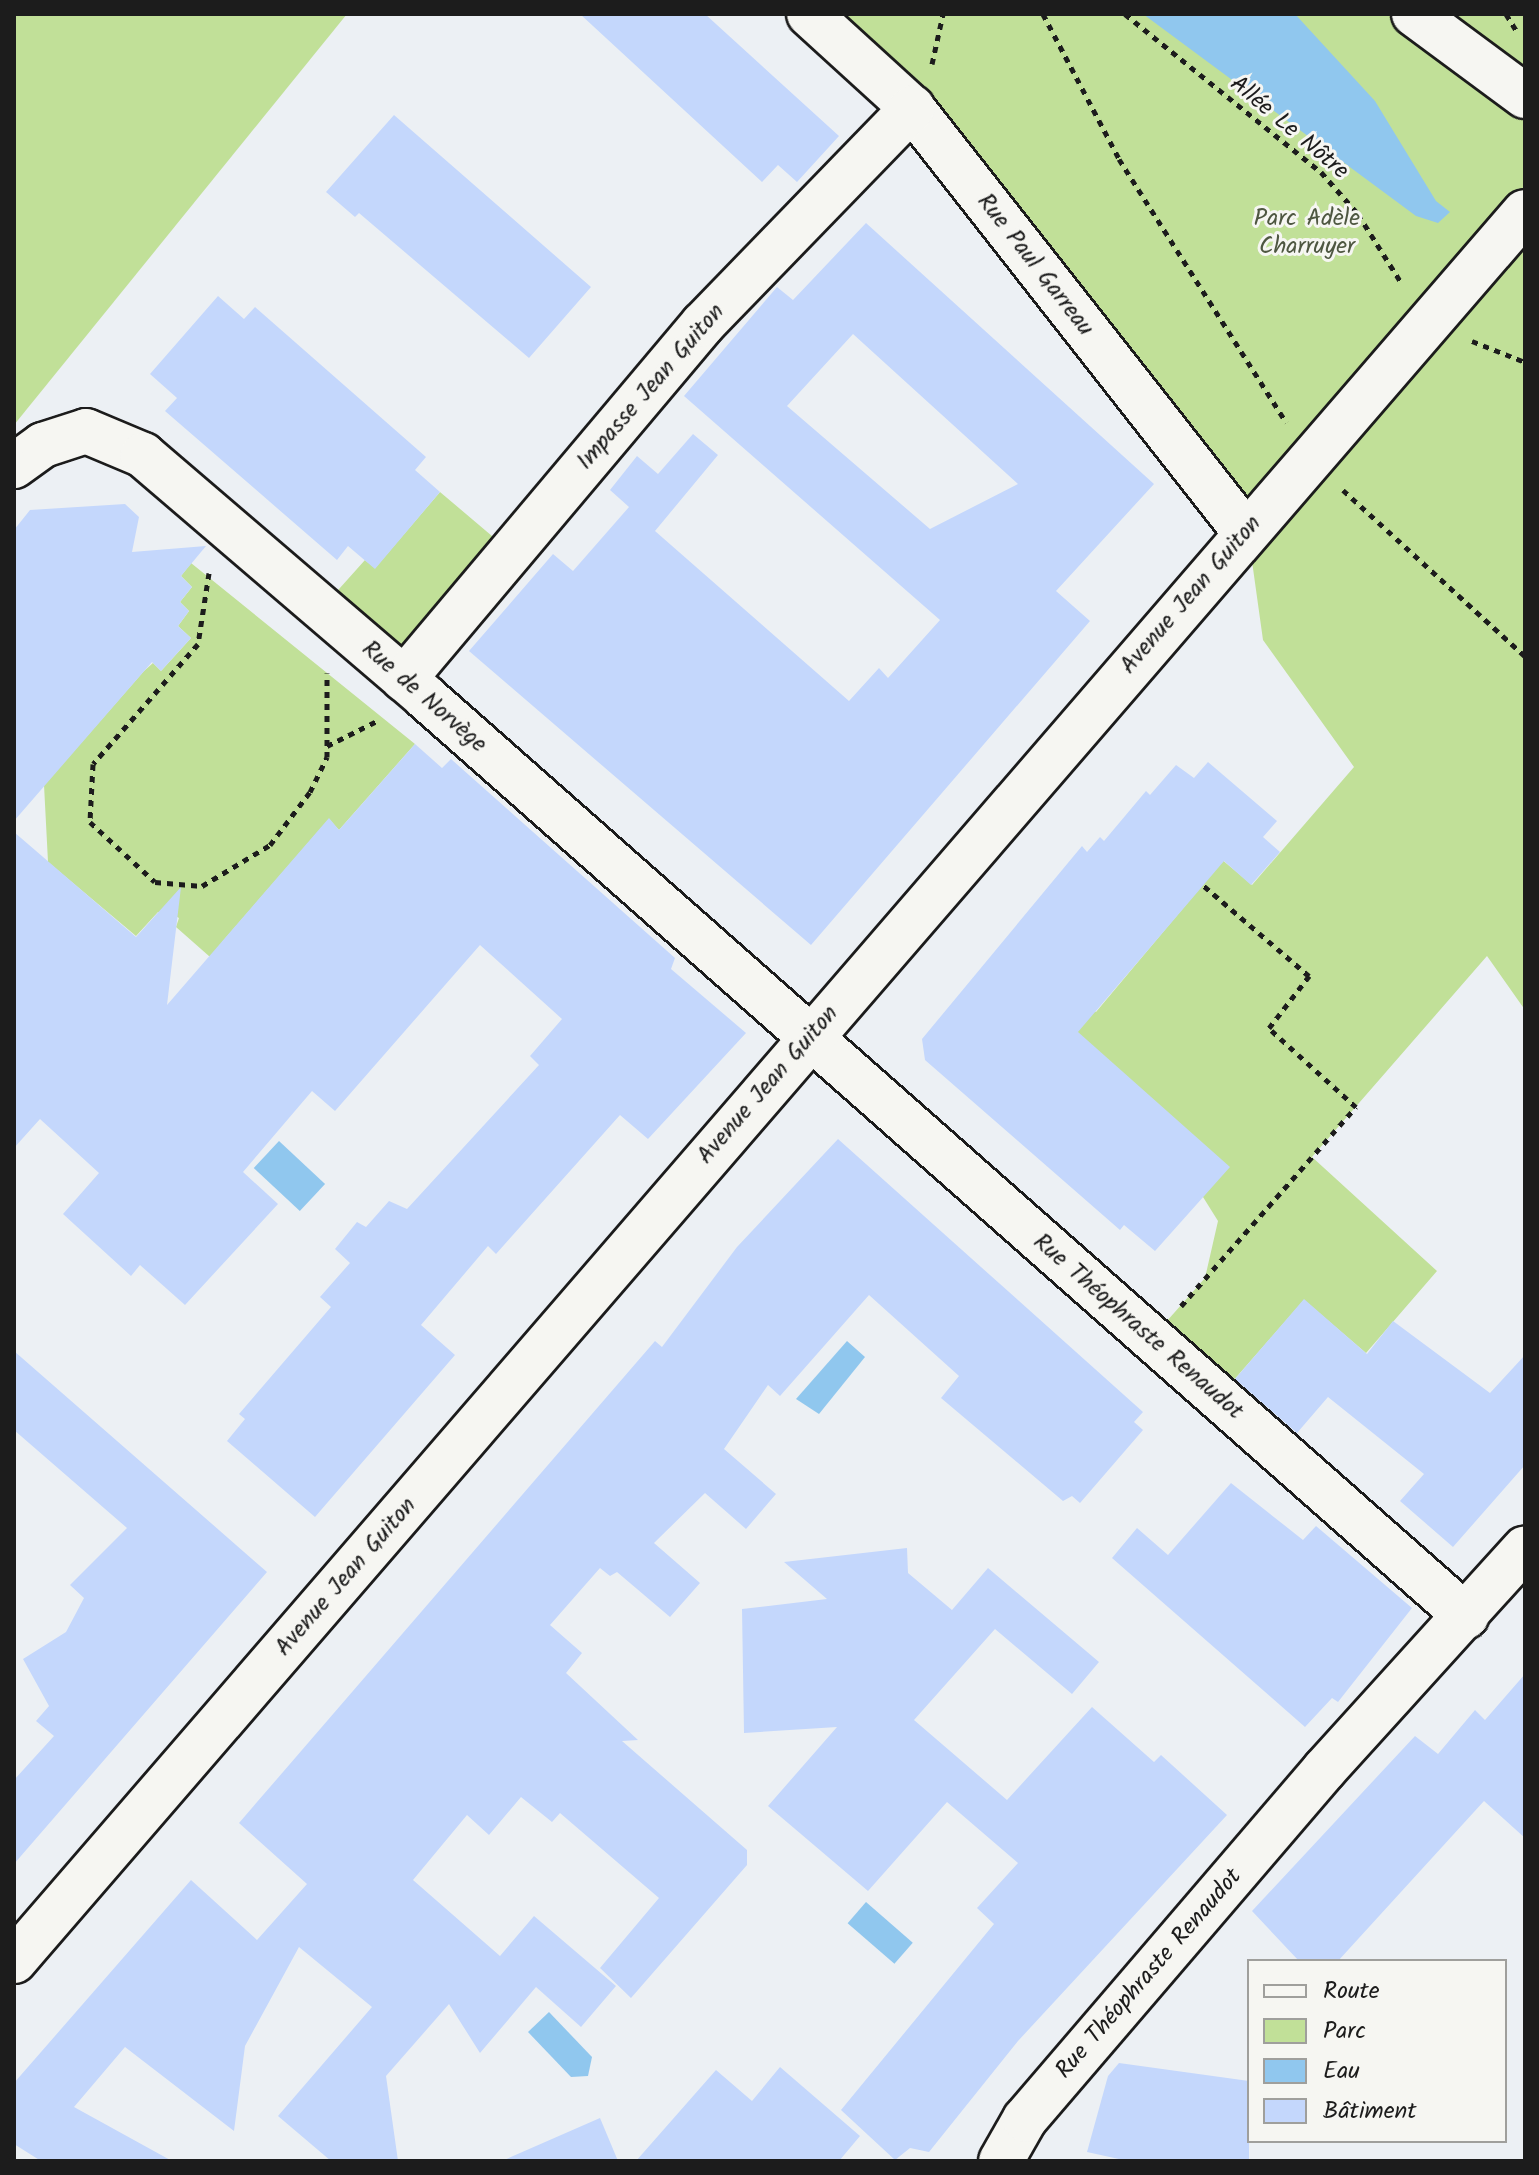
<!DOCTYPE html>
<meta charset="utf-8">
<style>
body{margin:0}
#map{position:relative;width:1539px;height:2175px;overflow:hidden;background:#ecf0f4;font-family:Kalam,sans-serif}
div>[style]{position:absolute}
.green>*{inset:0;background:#c1e098}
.water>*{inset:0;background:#90c7ee;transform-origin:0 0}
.building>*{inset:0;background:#c4d7fc}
.path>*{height:5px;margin-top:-2.5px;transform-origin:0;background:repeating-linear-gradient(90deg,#1c1c1c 0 6px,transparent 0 12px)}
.roads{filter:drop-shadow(2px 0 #1c1c1c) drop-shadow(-2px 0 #1c1c1c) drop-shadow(0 2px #1c1c1c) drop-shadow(0 -2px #1c1c1c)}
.minor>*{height:44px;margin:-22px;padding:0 22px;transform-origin:22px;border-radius:22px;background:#f6f6f2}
.major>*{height:44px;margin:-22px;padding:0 22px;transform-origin:22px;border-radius:22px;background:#f6f6f2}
span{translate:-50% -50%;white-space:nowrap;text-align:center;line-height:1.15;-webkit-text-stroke:6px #f6f6f2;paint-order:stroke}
.street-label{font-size:24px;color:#1c1c1c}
.park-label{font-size:24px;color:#4e5741}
.frame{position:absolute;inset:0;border:16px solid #1c1c1c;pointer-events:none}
.legend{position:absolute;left:1247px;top:1959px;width:260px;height:184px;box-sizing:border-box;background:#f6f6f2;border:2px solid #9f9f9c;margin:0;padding:10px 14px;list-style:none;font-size:24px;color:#1c1c1c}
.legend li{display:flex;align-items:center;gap:16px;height:40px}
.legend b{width:40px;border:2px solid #9f9f9c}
</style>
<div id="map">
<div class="green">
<div style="clip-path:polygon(14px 14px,347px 14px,14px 425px)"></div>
<div style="clip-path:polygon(827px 14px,1525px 14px,1525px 1010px,1487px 956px,1312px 1157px,1437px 1271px,1366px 1353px,1304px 1300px,1218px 1398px,1151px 1339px,1205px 1278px,1218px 1221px,1203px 1197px,1090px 1066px,1073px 1020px,1086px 1005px,1096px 1012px,1210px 876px,1220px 858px,1252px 885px,1354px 767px,1263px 640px,1244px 504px)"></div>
<div style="clip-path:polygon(440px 492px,511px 552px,404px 679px,322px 608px,365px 560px,375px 568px)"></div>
<div style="clip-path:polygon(191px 563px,415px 744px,339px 830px,329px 819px,222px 942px,218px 964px,176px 927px,179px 918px,170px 913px,158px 912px,136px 936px,48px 862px,44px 785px,144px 671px,153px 663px,161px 671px,191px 638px,178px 626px,189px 611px,180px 602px,192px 587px,181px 576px)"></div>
</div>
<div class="water">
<div style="clip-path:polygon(1143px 14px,1295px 14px,1375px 101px,1436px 201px,1450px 212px,1438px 223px,1416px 216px)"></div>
<div style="left:279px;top:1141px;width:63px;height:37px;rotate:43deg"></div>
<div style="clip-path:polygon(847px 1341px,865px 1357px,819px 1414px,796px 1399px)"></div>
<div style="left:866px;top:1902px;width:62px;height:28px;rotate:41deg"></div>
<div style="clip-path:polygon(549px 2012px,592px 2057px,588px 2076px,571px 2077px,528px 2032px)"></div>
</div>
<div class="building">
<div style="clip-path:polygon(580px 14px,705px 14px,839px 136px,797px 182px,778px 165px,762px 182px)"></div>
<div style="clip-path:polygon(394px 115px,591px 287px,529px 358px,359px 213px,355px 217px,326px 192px)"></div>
<div style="clip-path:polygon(evenodd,866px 223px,1154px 484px,1056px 591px,1090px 621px,811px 945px,469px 651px,553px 554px,573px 571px,629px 507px,610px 490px,637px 456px,658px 474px,693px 434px,718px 455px,655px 531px,849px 701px,879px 668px,888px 678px,940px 620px,684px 396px,777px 287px,793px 300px,866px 223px,853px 334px,1018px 484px,930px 529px,787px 406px,853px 334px)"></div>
<div style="clip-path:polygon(218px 296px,244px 319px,255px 307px,426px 457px,415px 470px,440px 492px,375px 569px,348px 546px,337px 560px,165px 411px,177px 398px,150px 374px)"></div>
<div style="clip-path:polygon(125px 504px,139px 517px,132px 552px,206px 546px,181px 576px,192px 587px,180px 602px,189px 611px,178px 626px,191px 638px,161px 671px,152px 662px,14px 821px,14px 530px,30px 510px)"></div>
<div style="clip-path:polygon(415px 744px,442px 768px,451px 759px,675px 958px,671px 969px,746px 1033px,648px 1139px,620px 1115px,496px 1254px,488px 1246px,421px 1325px,455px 1355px,315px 1517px,227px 1441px,245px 1419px,239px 1414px,331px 1307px,320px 1297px,350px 1263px,335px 1249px,357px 1222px,366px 1227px,389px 1201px,407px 1209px,539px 1065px,530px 1056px,562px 1019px,480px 945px,335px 1111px,312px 1091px,243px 1172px,278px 1204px,185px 1305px,140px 1265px,131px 1276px,63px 1214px,99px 1173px,40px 1119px,14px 1148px,14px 832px,136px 937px,181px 887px,167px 1005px,329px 818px,339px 830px)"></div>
<div style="clip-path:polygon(1208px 762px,1277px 821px,1263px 837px,1280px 852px,1251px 885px,1224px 861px,1078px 1032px,1230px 1167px,1155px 1251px,1124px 1225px,1120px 1230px,925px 1060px,922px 1039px,1082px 846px,1087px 852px,1100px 837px,1104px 841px,1146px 791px,1150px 795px,1176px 765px,1194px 778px)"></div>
<div style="clip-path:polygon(838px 1139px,1143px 1412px,1134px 1422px,1143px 1430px,1080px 1503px,1072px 1496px,1063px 1501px,941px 1398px,959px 1376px,869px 1295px,780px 1396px,768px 1385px,724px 1449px,776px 1494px,746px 1529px,705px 1493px,654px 1543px,700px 1583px,670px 1617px,617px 1572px,610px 1576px,600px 1568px,550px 1625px,582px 1653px,566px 1673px,638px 1740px,622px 1741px,747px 1850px,747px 1865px,631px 1998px,600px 1968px,659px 1898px,560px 1813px,552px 1822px,521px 1797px,489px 1835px,467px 1815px,413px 1880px,500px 1956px,534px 1916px,616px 1986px,581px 2027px,536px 1987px,480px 2053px,449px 2004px,386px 2076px,398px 2161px,331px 2161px,278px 2116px,372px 2007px,299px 1947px,245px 2046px,234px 2131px,125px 2047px,74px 2107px,172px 2161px,41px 2161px,14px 2144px,14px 2083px,191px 1880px,257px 1940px,307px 1884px,239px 1823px,655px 1341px,662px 1347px,737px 1247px)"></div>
<div style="clip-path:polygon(1304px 1299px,1367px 1354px,1393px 1321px,1490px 1393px,1525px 1355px,1525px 1465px,1453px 1547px,1400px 1501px,1424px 1474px,1328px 1397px,1297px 1433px,1235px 1379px)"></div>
<div style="clip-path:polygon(14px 1351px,267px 1572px,14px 1864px,14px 1780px,54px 1736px,36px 1721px,49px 1706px,23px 1659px,66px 1632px,84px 1598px,70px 1585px,127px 1528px,14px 1430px)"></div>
<div style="clip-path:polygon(1231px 1483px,1303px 1540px,1316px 1526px,1412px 1608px,1338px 1702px,1332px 1698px,1305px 1727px,1112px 1558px,1137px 1528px,1168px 1555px)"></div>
<div style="clip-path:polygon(907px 1548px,908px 1573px,952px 1610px,988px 1568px,1099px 1662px,1072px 1694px,995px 1629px,914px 1720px,1007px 1800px,1092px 1707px,1154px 1762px,1161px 1755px,1227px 1815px,1018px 2041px,929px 2152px,910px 2148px,895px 2160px,841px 2110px,994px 1924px,977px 1908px,1018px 1863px,947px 1802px,868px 1891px,768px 1806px,837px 1727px,744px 1733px,742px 1609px,827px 1599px,784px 1562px)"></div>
<div style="clip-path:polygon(1525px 1674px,1525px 1838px,1484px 1801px,1338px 1961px,1299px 1961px,1252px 1911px,1415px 1736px,1438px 1754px,1475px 1710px,1485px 1720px)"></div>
<div style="clip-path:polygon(1119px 2063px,1249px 2081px,1249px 2161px,1128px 2161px,1087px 2152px,1108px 2076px)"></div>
<div style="clip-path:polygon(780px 2067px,860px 2136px,839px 2161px,636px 2161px,716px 2070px,752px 2101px)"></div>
<div style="clip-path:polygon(600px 2118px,618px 2161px,502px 2161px)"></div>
</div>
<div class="path">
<div style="left:1043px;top:14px;width:164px;rotate:62.3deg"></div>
<div style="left:1119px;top:159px;width:312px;rotate:57.6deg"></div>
<div style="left:1125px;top:14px;width:252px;rotate:38.9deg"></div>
<div style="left:1321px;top:172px;width:56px;rotate:48.6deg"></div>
<div style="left:1358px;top:214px;width:83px;rotate:57.8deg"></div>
<div style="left:1506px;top:14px;width:19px;rotate:58deg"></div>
<div style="left:932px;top:64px;width:51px;rotate:-77.6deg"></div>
<div style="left:1472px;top:341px;width:57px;rotate:21.6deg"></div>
<div style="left:1343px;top:490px;width:246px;rotate:42.4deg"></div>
<div style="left:209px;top:573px;width:72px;rotate:98.8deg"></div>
<div style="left:198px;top:644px;width:159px;rotate:131.2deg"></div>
<div style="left:93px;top:764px;width:58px;rotate:93deg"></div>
<div style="left:90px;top:822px;width:88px;rotate:42.7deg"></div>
<div style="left:155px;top:882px;width:47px;rotate:4.9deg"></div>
<div style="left:202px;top:886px;width:79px;rotate:-31.1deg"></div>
<div style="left:270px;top:845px;width:66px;rotate:-53deg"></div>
<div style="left:310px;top:792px;width:39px;rotate:-64deg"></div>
<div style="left:327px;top:757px;width:84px;rotate:-90deg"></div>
<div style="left:327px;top:746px;width:58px;rotate:-26.6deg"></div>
<div style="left:1181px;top:1306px;width:265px;rotate:-48.7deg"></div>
<div style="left:1356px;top:1107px;width:118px;rotate:-137.8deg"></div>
<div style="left:1269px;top:1028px;width:66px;rotate:-52.4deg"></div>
<div style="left:1309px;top:976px;width:140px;rotate:-139.4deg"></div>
</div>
<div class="roads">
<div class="minor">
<div style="left:809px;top:14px;width:139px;rotate:42.4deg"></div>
<div style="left:912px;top:108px;width:539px;rotate:51.85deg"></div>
<div style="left:1414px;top:14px;width:138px;rotate:36.5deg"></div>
<div style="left:14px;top:466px;width:36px;rotate:-36deg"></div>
<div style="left:43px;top:445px;width:45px;rotate:-18deg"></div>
<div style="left:86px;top:431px;width:62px;rotate:22.8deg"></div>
<div style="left:143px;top:455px;width:372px;rotate:40.6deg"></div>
<div style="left:425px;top:697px;width:1389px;rotate:41.44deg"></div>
<div style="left:404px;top:679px;width:464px;rotate:-49.9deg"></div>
<div style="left:703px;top:324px;width:301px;rotate:-45.9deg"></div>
<div style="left:1001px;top:2161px;width:48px;rotate:-60.3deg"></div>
<div style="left:1025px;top:2119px;width:460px;rotate:-49.4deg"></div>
<div style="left:1324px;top:1770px;width:299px;rotate:-47.8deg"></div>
</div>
<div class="major">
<div style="left:14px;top:1961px;width:2311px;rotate:-49.18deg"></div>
</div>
</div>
<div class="street-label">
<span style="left:1289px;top:128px;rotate:40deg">Allée Le Nôtre</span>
<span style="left:1035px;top:265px;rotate:52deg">Rue Paul Garreau</span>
<span style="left:651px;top:387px;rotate:-49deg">Impasse Jean Guiton</span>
<span style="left:1191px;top:595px;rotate:-49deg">Avenue Jean Guiton</span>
<span style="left:424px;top:697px;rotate:41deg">Rue de Norvège</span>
<span style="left:768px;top:1085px;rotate:-49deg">Avenue Jean Guiton</span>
<span style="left:1138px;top:1327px;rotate:41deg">Rue Théophraste Renaudot</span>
<span style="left:346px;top:1577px;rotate:-49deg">Avenue Jean Guiton</span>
<span style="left:1149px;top:1974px;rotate:-49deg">Rue Théophraste Renaudot</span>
</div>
<div class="park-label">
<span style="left:1307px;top:233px">Parc Adèle<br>Charruyer</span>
</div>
<div class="frame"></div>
<ul class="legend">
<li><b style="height:10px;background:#f6f6f2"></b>Route</li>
<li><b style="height:22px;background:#c1e098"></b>Parc</li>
<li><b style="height:22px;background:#90c7ee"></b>Eau</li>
<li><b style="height:22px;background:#c4d7fc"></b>Bâtiment</li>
</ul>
</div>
